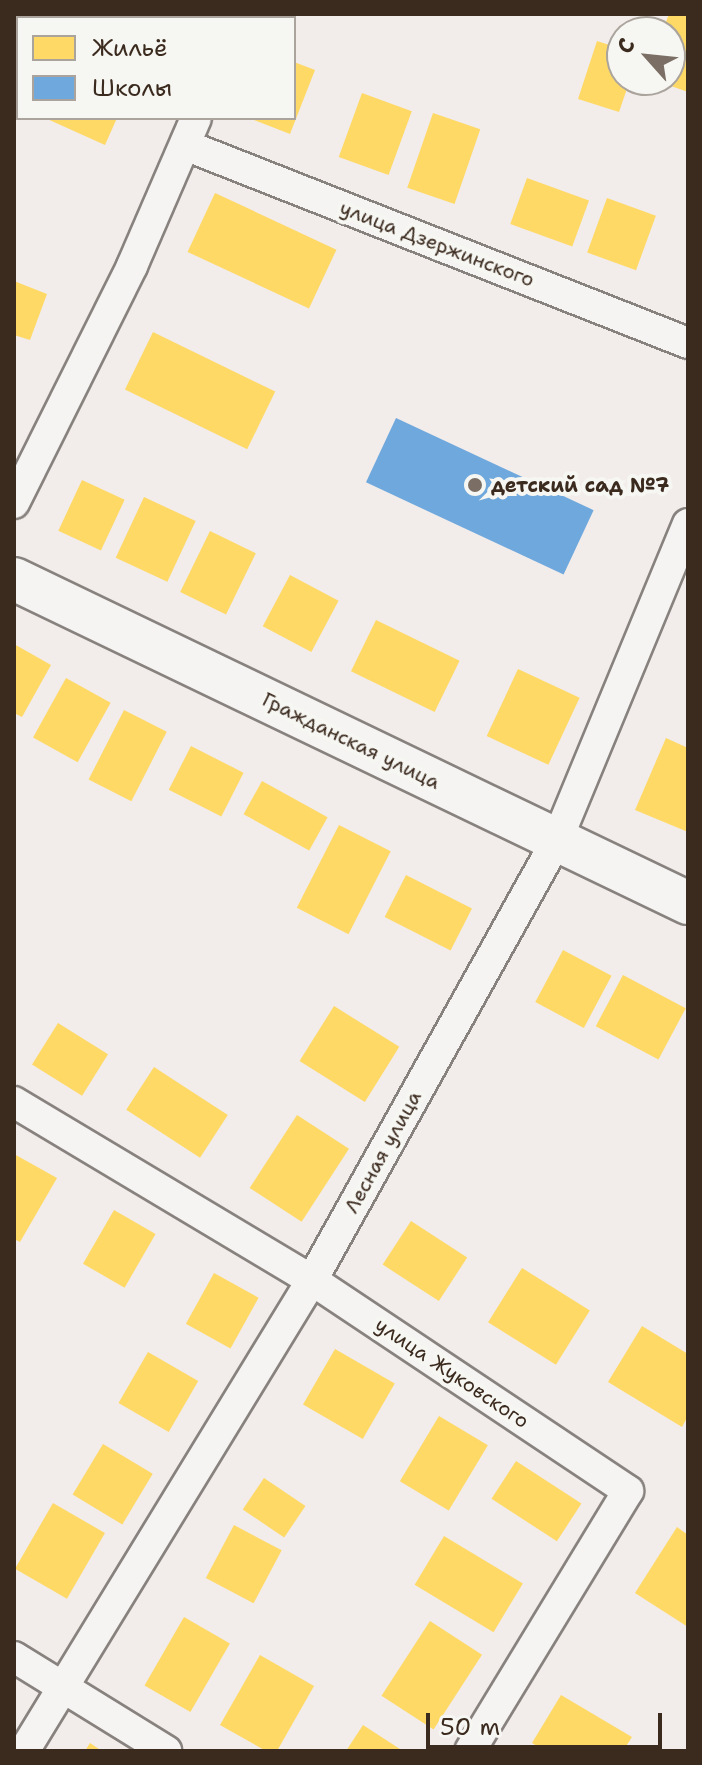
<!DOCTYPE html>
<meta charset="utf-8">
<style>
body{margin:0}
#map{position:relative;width:702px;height:1765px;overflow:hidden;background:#f2ecea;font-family:"Shantell Sans",sans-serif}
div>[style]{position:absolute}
.homes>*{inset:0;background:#ffd966;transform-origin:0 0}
.schools>*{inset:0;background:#6fa8dc;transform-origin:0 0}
.roads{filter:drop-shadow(2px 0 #88827f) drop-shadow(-2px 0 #88827f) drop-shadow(0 2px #88827f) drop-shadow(0 -2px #88827f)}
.street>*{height:30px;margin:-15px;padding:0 15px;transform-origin:15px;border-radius:15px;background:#f5f4f2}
.secondary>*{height:42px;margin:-21px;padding:0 21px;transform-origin:21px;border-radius:21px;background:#f5f4f2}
.dots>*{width:22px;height:22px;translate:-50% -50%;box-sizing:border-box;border:4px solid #f6f6f2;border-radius:50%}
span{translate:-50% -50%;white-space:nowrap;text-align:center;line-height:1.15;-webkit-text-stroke:8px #f6f6f2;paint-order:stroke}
.street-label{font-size:20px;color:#3b2a1e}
.poi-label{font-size:20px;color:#3b2a1e;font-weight:700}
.left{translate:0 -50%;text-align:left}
.frame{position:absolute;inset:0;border:16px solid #3b2a1e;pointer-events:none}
.legend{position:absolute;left:16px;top:16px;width:280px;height:104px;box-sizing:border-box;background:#f6f6f2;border:2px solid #aba49d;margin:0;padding:10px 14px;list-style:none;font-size:24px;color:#3b2a1e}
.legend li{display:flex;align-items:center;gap:16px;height:40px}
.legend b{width:40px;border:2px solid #aba49d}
.north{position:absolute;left:606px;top:16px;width:80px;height:80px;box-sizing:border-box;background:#f6f6f2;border:2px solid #aba49d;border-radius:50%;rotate:297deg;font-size:22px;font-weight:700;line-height:32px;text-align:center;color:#3b2a1e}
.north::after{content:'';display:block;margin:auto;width:28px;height:36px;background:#7b6e65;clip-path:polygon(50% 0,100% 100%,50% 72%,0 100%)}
.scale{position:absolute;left:426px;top:1713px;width:236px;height:36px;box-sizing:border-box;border:4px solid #3b2a1e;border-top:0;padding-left:10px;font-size:24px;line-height:28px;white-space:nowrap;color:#3b2a1e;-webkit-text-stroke:6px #f6f6f2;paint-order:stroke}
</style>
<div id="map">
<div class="homes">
<div style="left:71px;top:14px;width:92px;height:4px"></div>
<div style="clip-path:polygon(669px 14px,688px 14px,688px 92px,654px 80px,670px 80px,670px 32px,662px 32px)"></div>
<div style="clip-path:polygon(597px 41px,622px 49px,622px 80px,630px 80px,619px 112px,578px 99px)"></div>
<div style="clip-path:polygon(294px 62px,315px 70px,290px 134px,249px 118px,294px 118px)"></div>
<div style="left:362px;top:93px;width:53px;height:68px;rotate:20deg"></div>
<div style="left:433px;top:113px;width:50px;height:79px;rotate:19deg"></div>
<div style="clip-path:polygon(45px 118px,117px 118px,105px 145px)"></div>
<div style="left:527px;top:178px;width:66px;height:49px;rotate:20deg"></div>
<div style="left:215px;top:193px;width:134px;height:65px;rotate:25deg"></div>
<div style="left:607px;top:198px;width:52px;height:58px;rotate:20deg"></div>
<div style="clip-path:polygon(14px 281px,47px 294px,30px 340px,14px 335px)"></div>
<div style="left:153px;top:332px;width:136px;height:64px;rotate:26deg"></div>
<div style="left:82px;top:480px;width:47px;height:56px;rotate:25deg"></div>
<div style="left:144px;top:497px;width:57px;height:67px;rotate:25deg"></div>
<div style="left:210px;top:531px;width:51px;height:68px;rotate:26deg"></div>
<div style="left:290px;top:575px;width:55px;height:58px;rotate:28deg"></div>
<div style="left:376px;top:620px;width:93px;height:57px;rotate:26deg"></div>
<div style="clip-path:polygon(14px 644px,51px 665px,22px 717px,14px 713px)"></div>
<div style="left:518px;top:669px;width:68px;height:74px;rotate:25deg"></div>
<div style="left:66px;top:678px;width:51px;height:68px;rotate:29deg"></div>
<div style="left:124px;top:710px;width:48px;height:78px;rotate:27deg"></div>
<div style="clip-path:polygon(666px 738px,688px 748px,688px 832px,635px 810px)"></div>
<div style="left:191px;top:746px;width:59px;height:49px;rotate:27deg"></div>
<div style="left:262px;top:781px;width:75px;height:38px;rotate:29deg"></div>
<div style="left:339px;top:825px;width:58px;height:93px;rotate:27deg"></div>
<div style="left:406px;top:875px;width:74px;height:47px;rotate:27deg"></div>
<div style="left:563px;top:950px;width:55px;height:59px;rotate:28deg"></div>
<div style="left:623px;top:975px;width:71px;height:58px;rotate:28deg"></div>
<div style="left:334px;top:1006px;width:77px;height:65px;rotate:32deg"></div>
<div style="left:58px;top:1023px;width:59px;height:49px;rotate:32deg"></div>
<div style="left:154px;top:1067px;width:88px;height:51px;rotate:33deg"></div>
<div style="left:297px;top:1115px;width:62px;height:87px;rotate:33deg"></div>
<div style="clip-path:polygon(14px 1154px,57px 1178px,20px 1242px,14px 1239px)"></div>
<div style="left:114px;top:1210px;width:48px;height:62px;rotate:30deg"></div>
<div style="left:411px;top:1221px;width:67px;height:52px;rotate:33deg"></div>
<div style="left:522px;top:1268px;width:80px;height:64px;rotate:32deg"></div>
<div style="left:214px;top:1273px;width:51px;height:58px;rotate:29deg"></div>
<div style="clip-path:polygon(642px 1326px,688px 1354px,688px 1416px,682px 1427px,608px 1382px)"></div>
<div style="left:335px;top:1349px;width:69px;height:64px;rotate:30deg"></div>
<div style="left:148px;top:1352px;width:58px;height:59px;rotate:30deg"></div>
<div style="left:439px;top:1416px;width:57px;height:76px;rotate:31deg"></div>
<div style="left:103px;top:1444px;width:58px;height:59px;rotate:31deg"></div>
<div style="left:516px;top:1461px;width:78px;height:45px;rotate:33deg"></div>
<div style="left:264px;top:1478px;width:50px;height:38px;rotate:34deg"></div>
<div style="left:53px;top:1503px;width:60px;height:76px;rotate:30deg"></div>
<div style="left:234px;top:1525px;width:54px;height:60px;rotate:28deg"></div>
<div style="clip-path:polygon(677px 1527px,688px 1535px,688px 1627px,635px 1593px)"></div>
<div style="left:444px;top:1536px;width:92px;height:57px;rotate:31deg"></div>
<div style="left:184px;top:1617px;width:53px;height:79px;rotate:30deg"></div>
<div style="left:430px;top:1621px;width:62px;height:89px;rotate:33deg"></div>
<div style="clip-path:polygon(260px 1655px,314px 1686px,277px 1751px,266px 1751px,220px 1725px)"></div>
<div style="clip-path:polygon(561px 1695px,632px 1737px,623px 1751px,546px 1751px,532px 1743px)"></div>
<div style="clip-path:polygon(363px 1725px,403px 1751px,346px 1751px)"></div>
<div style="clip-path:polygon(90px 1743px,102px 1751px,85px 1751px)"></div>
</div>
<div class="schools">
<div style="left:396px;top:418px;width:218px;height:71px;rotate:25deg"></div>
</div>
<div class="roads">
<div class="street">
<div style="left:236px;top:18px;width:4px;rotate:-63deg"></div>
<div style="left:185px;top:145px;width:541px;rotate:21.49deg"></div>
<div style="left:14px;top:503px;width:265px;rotate:-63.5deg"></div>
<div style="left:132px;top:266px;width:161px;rotate:-66.6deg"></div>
<div style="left:14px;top:1102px;width:347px;rotate:30.9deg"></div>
<div style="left:312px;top:1280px;width:380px;rotate:33.7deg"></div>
<div style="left:628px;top:1491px;width:304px;rotate:121.3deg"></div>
<div style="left:14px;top:1657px;width:179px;rotate:31.7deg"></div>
<div style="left:24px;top:1751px;width:552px;rotate:-58.56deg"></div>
<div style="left:312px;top:1280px;width:504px;rotate:-60.89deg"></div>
<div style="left:557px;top:840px;width:342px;rotate:-67.5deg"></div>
</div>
<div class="secondary">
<div style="left:14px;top:579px;width:748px;rotate:25.67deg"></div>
</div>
</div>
<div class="dots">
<div style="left:475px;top:485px;background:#7b6e65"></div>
</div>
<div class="street-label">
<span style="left:437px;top:244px;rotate:21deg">улица Дзержинского</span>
<span style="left:351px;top:741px;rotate:26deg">Гражданская улица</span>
<span style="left:383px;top:1152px;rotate:-61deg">Лесная улица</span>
<span style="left:452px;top:1373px;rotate:34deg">улица Жуковского</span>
</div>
<div class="poi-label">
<span class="left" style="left:491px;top:485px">детский сад №7</span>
</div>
<div class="frame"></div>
<ul class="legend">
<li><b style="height:22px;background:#ffd966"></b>Жильё</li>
<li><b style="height:22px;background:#6fa8dc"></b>Школы</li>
</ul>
<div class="north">С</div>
<div class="scale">50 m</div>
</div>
